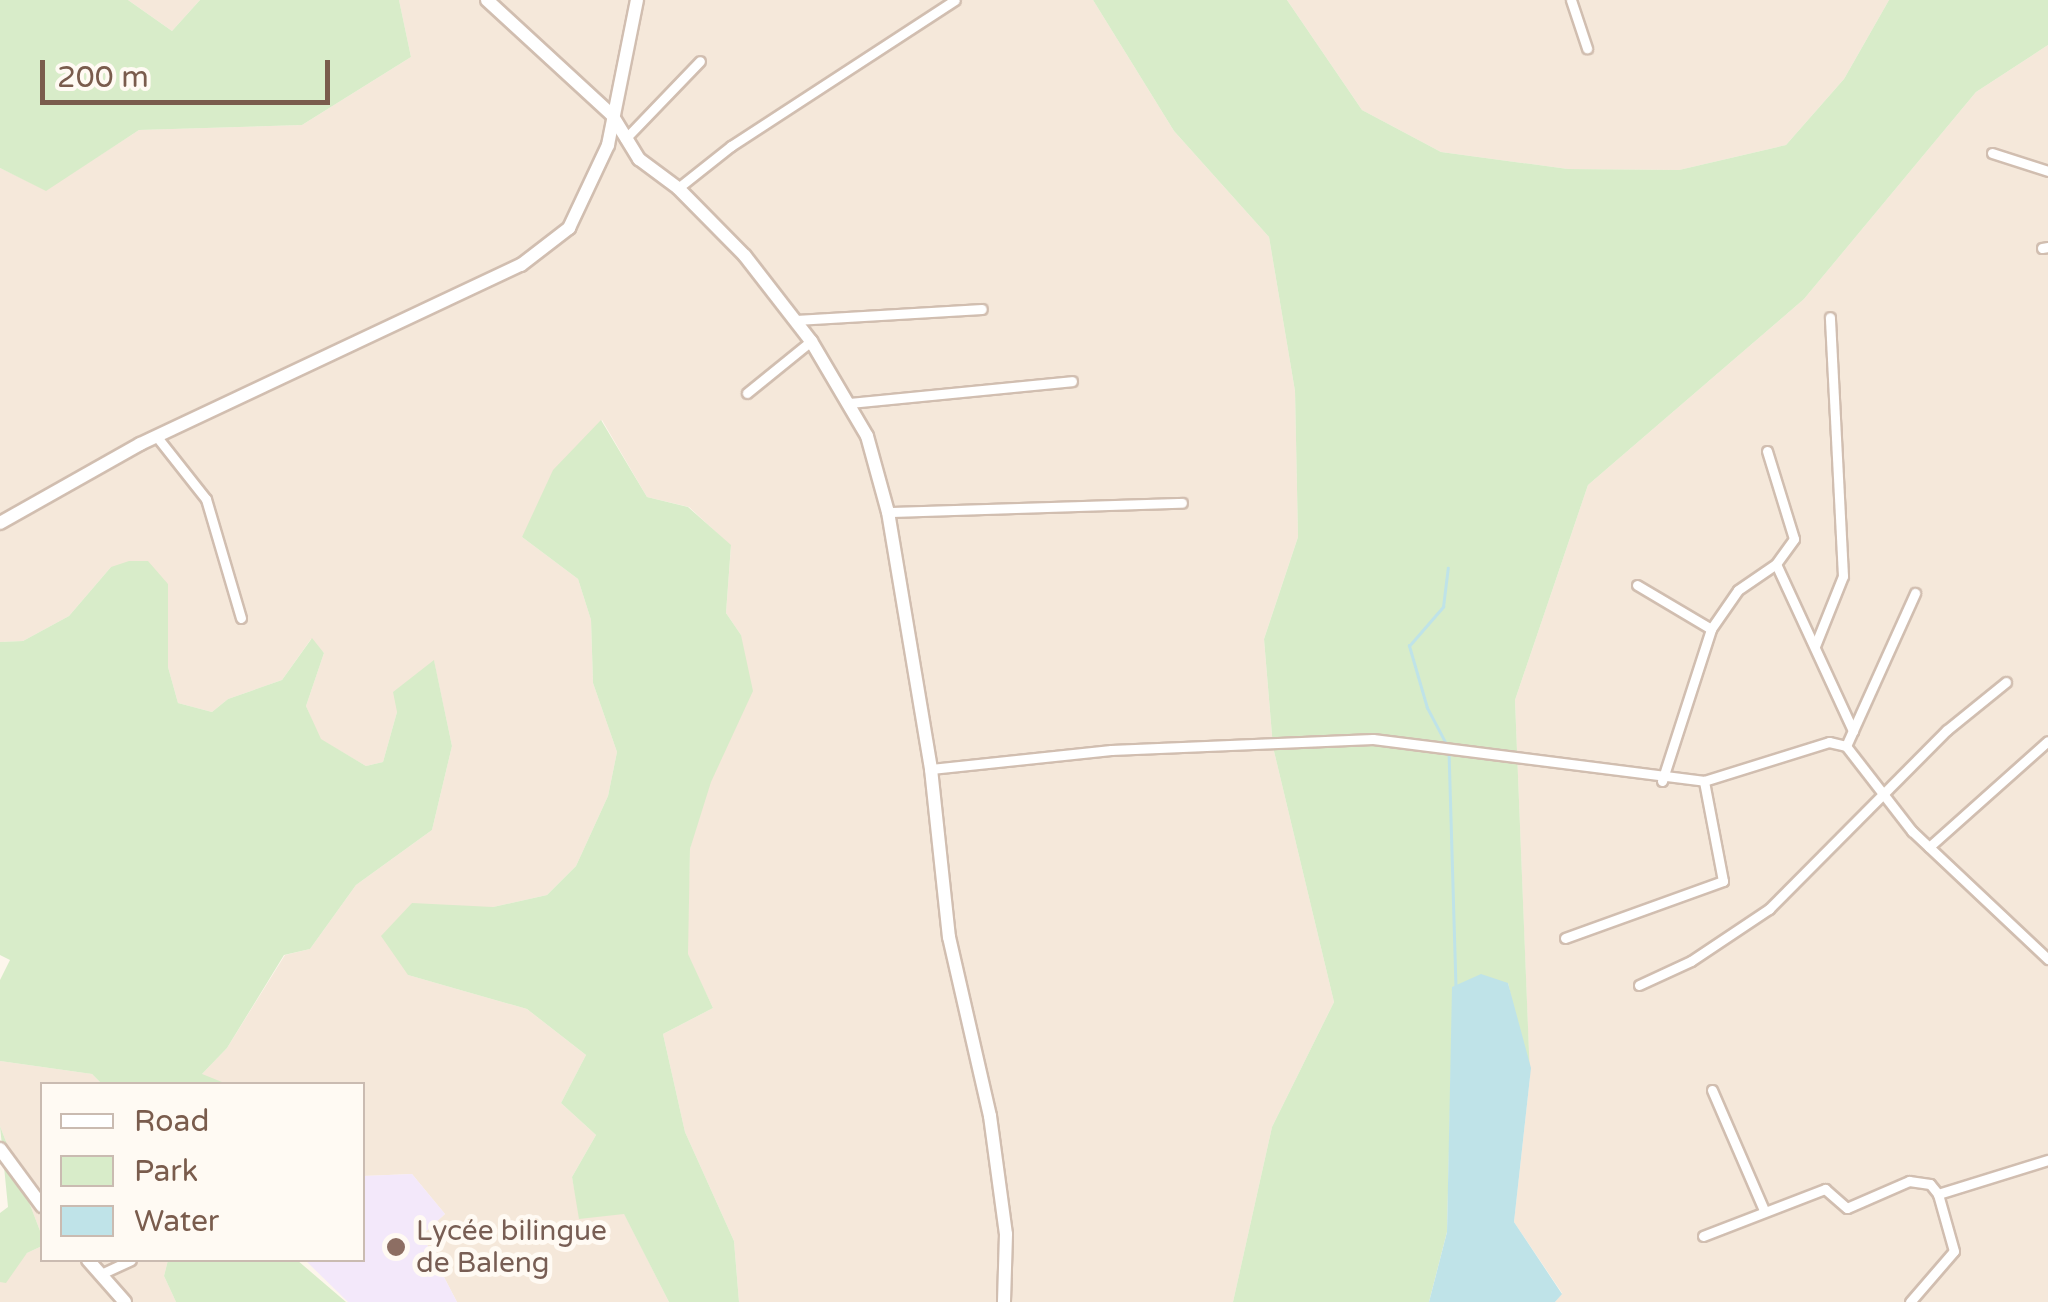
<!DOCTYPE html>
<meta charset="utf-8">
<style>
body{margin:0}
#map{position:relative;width:2048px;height:1302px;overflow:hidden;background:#fdf6ec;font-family:"Varela Round",sans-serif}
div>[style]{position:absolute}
.residential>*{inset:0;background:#f5e8da}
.education>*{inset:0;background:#f3e8fa}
.green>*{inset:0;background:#d8ecc9}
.water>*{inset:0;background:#bfe3e8}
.stream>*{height:2.5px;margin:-1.25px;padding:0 1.25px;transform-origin:1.25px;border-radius:1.25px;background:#bfe3e8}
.roads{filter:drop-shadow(2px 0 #d1beb0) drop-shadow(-2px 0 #d1beb0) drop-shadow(0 2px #d1beb0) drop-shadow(0 -2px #d1beb0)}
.street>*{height:9px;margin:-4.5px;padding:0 4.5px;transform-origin:4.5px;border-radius:4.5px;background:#fff}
.secondary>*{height:12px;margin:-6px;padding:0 6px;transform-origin:6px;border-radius:6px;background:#fff}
.dots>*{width:28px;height:28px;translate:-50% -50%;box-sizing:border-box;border:5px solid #fffaf3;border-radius:50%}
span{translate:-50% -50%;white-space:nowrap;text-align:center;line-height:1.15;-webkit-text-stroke:10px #fffaf3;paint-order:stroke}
.education-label{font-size:28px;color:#785e54}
.left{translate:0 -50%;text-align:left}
.legend{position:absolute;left:40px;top:1082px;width:325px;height:180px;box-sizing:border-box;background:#fffaf3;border:2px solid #cabbb1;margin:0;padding:12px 18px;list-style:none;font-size:30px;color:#7a5c4d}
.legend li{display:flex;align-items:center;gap:20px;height:50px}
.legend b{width:50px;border:2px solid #cabbb1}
.scale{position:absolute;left:40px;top:60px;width:290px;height:45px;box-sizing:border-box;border:5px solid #7a5c4d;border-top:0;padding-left:12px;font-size:30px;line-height:35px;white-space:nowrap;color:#7a5c4d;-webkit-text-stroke:8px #fffaf3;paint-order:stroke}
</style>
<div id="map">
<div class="residential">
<div style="clip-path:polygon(128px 0,200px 0,172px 31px)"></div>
<div style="clip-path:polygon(399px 0,1093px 0,1174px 131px,1269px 237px,1295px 391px,1298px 537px,1264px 639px,1273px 747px,1334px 1002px,1272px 1127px,1233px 1302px,739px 1302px,734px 1241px,685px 1132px,663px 1034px,713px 1008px,687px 954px,690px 849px,741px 635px,726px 613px,731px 546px,689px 507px,647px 497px,602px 420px,522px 537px,578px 579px,591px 620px,593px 683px,617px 752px,608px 796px,576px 866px,547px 895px,493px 907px,458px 907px,408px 975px,527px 1009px,586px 1055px,561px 1103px,596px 1135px,572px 1177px,580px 1218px,624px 1213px,669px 1302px,457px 1302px,422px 1235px,445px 1214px,412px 1174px,363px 1176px,362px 1084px,227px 1084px,201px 1075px,227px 1048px,285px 955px,310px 949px,356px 885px,432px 830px,452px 746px,434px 661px,397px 712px,383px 762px,366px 766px,320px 739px,306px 706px,324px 653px,311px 639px,282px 680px,228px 699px,212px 712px,178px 703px,168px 667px,168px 584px,111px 567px,69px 616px,23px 641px,0 642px,0 168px,46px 190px,139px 130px,302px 125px,411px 57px)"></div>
<div style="clip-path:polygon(1287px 0,1889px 0,1844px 79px,1786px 145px,1679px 170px,1568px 169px,1441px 152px,1362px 110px)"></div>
<div style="clip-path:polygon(2048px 45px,2048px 1302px,1555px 1302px,1562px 1293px,1514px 1222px,1530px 1077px,1508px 983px,1529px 1055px,1515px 700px,1588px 485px,1804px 299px,1976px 92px)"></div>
<div style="clip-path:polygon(0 1061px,92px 1074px,102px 1084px,42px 1084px,42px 1236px,0 1126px)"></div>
<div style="clip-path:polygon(42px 1246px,42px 1260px,168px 1260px,164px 1276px,176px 1302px,0 1302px,0 1282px,27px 1253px)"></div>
</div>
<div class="education">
<div style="clip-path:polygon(412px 1174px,445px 1214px,422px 1235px,457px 1302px,348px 1302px,305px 1260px,362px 1260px,363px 1176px)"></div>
</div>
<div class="green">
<div style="clip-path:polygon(0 0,128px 0,172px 31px,200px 0,399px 0,411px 57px,302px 125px,139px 130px,46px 191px,0 168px)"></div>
<div style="clip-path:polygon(1093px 0,1287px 0,1362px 110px,1441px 152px,1568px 169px,1679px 170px,1786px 145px,1844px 79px,1889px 0,2048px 0,2048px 45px,1976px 92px,1804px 299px,1588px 485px,1515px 700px,1530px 1077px,1508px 983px,1453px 987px,1447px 1232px,1429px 1302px,1233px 1302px,1272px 1127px,1334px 1002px,1273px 747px,1264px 639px,1298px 537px,1295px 391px,1269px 237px,1174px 131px)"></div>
<div style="clip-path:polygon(601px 420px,647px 497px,688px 507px,731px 545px,726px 613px,741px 635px,753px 691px,711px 782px,690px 849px,688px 954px,713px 1008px,663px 1034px,685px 1132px,734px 1241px,739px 1302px,669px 1302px,624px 1214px,579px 1219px,572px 1177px,596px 1135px,561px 1103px,586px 1055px,527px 1009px,408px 975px,381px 936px,412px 903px,493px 907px,547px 895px,576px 866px,608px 796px,617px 752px,593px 683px,591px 620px,578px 579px,522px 537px,553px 470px)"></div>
<div style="clip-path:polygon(129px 561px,148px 561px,168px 584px,168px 667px,178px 703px,212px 712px,228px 699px,282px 680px,312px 638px,324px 653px,306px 706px,321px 739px,366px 766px,383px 762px,397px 712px,393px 692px,434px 660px,452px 746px,432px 830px,356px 885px,310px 949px,284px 955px,227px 1048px,202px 1074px,227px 1084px,102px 1084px,92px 1074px,0 1061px,0 980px,10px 960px,0 955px,0 642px,23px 641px,69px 616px,111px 567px)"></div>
<div style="clip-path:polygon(0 1126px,42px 1236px,42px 1246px,27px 1253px,6px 1283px,0 1282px,0 1213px,8px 1207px)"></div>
<div style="clip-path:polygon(168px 1260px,297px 1260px,346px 1302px,176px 1302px,164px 1276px)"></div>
</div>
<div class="water">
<div style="clip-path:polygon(1481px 974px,1508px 983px,1531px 1068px,1514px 1222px,1562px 1294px,1555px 1302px,1429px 1302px,1447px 1232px,1452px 987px)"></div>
</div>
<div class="stream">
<div style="left:1446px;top:744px;width:41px;rotate:-117.8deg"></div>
<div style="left:1427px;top:708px;width:65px;rotate:-106.2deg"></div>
<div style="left:1409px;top:646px;width:52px;rotate:-48.9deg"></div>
<div style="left:1443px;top:607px;width:39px;rotate:-83deg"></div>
<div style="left:1449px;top:751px;width:236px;rotate:88.3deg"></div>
</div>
<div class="roads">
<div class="street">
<div style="left:1571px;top:0;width:51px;rotate:71.6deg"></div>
<div style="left:625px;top:139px;width:108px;rotate:-46.1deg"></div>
<div style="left:1992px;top:153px;width:59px;rotate:17.8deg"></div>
<div style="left:678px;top:188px;width:68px;rotate:-38.4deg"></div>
<div style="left:731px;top:146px;width:267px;rotate:-33.1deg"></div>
<div style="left:2042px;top:248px;width:6px;rotate:-9deg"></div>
<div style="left:796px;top:320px;width:186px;rotate:-3.4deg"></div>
<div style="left:747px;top:393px;width:82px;rotate:-39.1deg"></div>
<div style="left:849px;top:403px;width:224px;rotate:-5.6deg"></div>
<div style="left:157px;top:437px;width:79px;rotate:51.7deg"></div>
<div style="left:206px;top:499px;width:124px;rotate:73.6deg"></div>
<div style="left:1767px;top:451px;width:92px;rotate:72.9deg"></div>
<div style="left:1794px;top:539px;width:31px;rotate:126deg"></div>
<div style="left:1776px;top:564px;width:184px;rotate:65.2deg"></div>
<div style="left:888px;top:512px;width:294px;rotate:-1.8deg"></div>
<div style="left:1637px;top:585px;width:86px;rotate:30.7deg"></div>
<div style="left:1815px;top:646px;width:75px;rotate:-68.2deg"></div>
<div style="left:1843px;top:576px;width:259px;rotate:-92.9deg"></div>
<div style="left:1846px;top:746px;width:168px;rotate:-65.7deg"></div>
<div style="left:931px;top:769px;width:181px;rotate:-6deg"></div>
<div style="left:1111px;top:750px;width:262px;rotate:-2.4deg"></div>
<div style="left:1373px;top:739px;width:334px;rotate:7.2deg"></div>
<div style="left:1704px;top:781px;width:131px;rotate:-17.3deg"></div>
<div style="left:1829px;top:742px;width:17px;rotate:13deg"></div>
<div style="left:1846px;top:746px;width:108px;rotate:52.2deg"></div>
<div style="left:1912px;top:831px;width:187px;rotate:43.3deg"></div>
<div style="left:1662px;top:781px;width:160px;rotate:-72.1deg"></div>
<div style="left:1711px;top:629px;width:47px;rotate:-55.3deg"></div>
<div style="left:1738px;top:590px;width:46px;rotate:-34.4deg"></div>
<div style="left:1929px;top:847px;width:159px;rotate:-41.7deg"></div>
<div style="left:1565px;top:938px;width:168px;rotate:-19.8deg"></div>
<div style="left:1723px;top:881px;width:102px;rotate:-100.8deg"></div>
<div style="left:1639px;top:985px;width:57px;rotate:-24.8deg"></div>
<div style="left:1691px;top:961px;width:94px;rotate:-33.7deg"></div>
<div style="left:1769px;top:909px;width:252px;rotate:-45.2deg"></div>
<div style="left:1947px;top:730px;width:76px;rotate:-39.1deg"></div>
<div style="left:1712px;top:1090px;width:129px;rotate:66.6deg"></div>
<div style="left:1703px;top:1236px;width:131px;rotate:-21.1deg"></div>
<div style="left:1825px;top:1189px;width:29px;rotate:41deg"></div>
<div style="left:1847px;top:1208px;width:68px;rotate:-23.5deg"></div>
<div style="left:1909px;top:1181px;width:21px;rotate:8deg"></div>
<div style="left:1930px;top:1184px;width:13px;rotate:51deg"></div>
<div style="left:1938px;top:1194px;width:115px;rotate:-17.2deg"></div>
<div style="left:101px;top:1274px;width:33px;rotate:-25deg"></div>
<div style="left:1910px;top:1302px;width:67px;rotate:-49.2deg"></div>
<div style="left:1954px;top:1251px;width:59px;rotate:-105.7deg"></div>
</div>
<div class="secondary">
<div style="left:487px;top:0;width:170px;rotate:42.6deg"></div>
<div style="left:612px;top:115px;width:52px;rotate:58.5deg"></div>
<div style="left:639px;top:159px;width:49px;rotate:36.6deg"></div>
<div style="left:678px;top:188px;width:95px;rotate:45.4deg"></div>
<div style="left:745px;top:256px;width:108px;rotate:52.2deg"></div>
<div style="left:811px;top:341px;width:110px;rotate:59.5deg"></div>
<div style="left:867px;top:436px;width:79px;rotate:74.6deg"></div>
<div style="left:888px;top:512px;width:261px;rotate:80.5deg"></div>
<div style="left:931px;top:769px;width:169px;rotate:83.9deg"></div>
<div style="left:949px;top:937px;width:184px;rotate:77.1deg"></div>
<div style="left:990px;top:1116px;width:119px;rotate:82.3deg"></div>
<div style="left:1006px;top:1234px;width:68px;rotate:91.7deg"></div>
<div style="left:0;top:523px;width:161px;rotate:-29.4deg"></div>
<div style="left:140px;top:444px;width:421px;rotate:-25.2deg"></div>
<div style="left:521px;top:265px;width:61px;rotate:-37.6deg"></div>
<div style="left:569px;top:228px;width:92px;rotate:-64.8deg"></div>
<div style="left:608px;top:145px;width:148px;rotate:-78.7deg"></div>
<div style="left:0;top:1149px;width:71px;rotate:53.6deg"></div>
<div style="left:88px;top:1260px;width:56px;rotate:48.6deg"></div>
</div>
</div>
<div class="dots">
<div style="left:396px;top:1247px;background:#8d6e63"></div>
</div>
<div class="education-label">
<span class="left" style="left:416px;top:1247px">Lycée bilingue<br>de Baleng</span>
</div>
<ul class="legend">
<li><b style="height:12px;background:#fff"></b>Road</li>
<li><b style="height:28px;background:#d8ecc9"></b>Park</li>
<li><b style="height:28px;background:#bfe3e8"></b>Water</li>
</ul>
<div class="scale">200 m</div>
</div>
